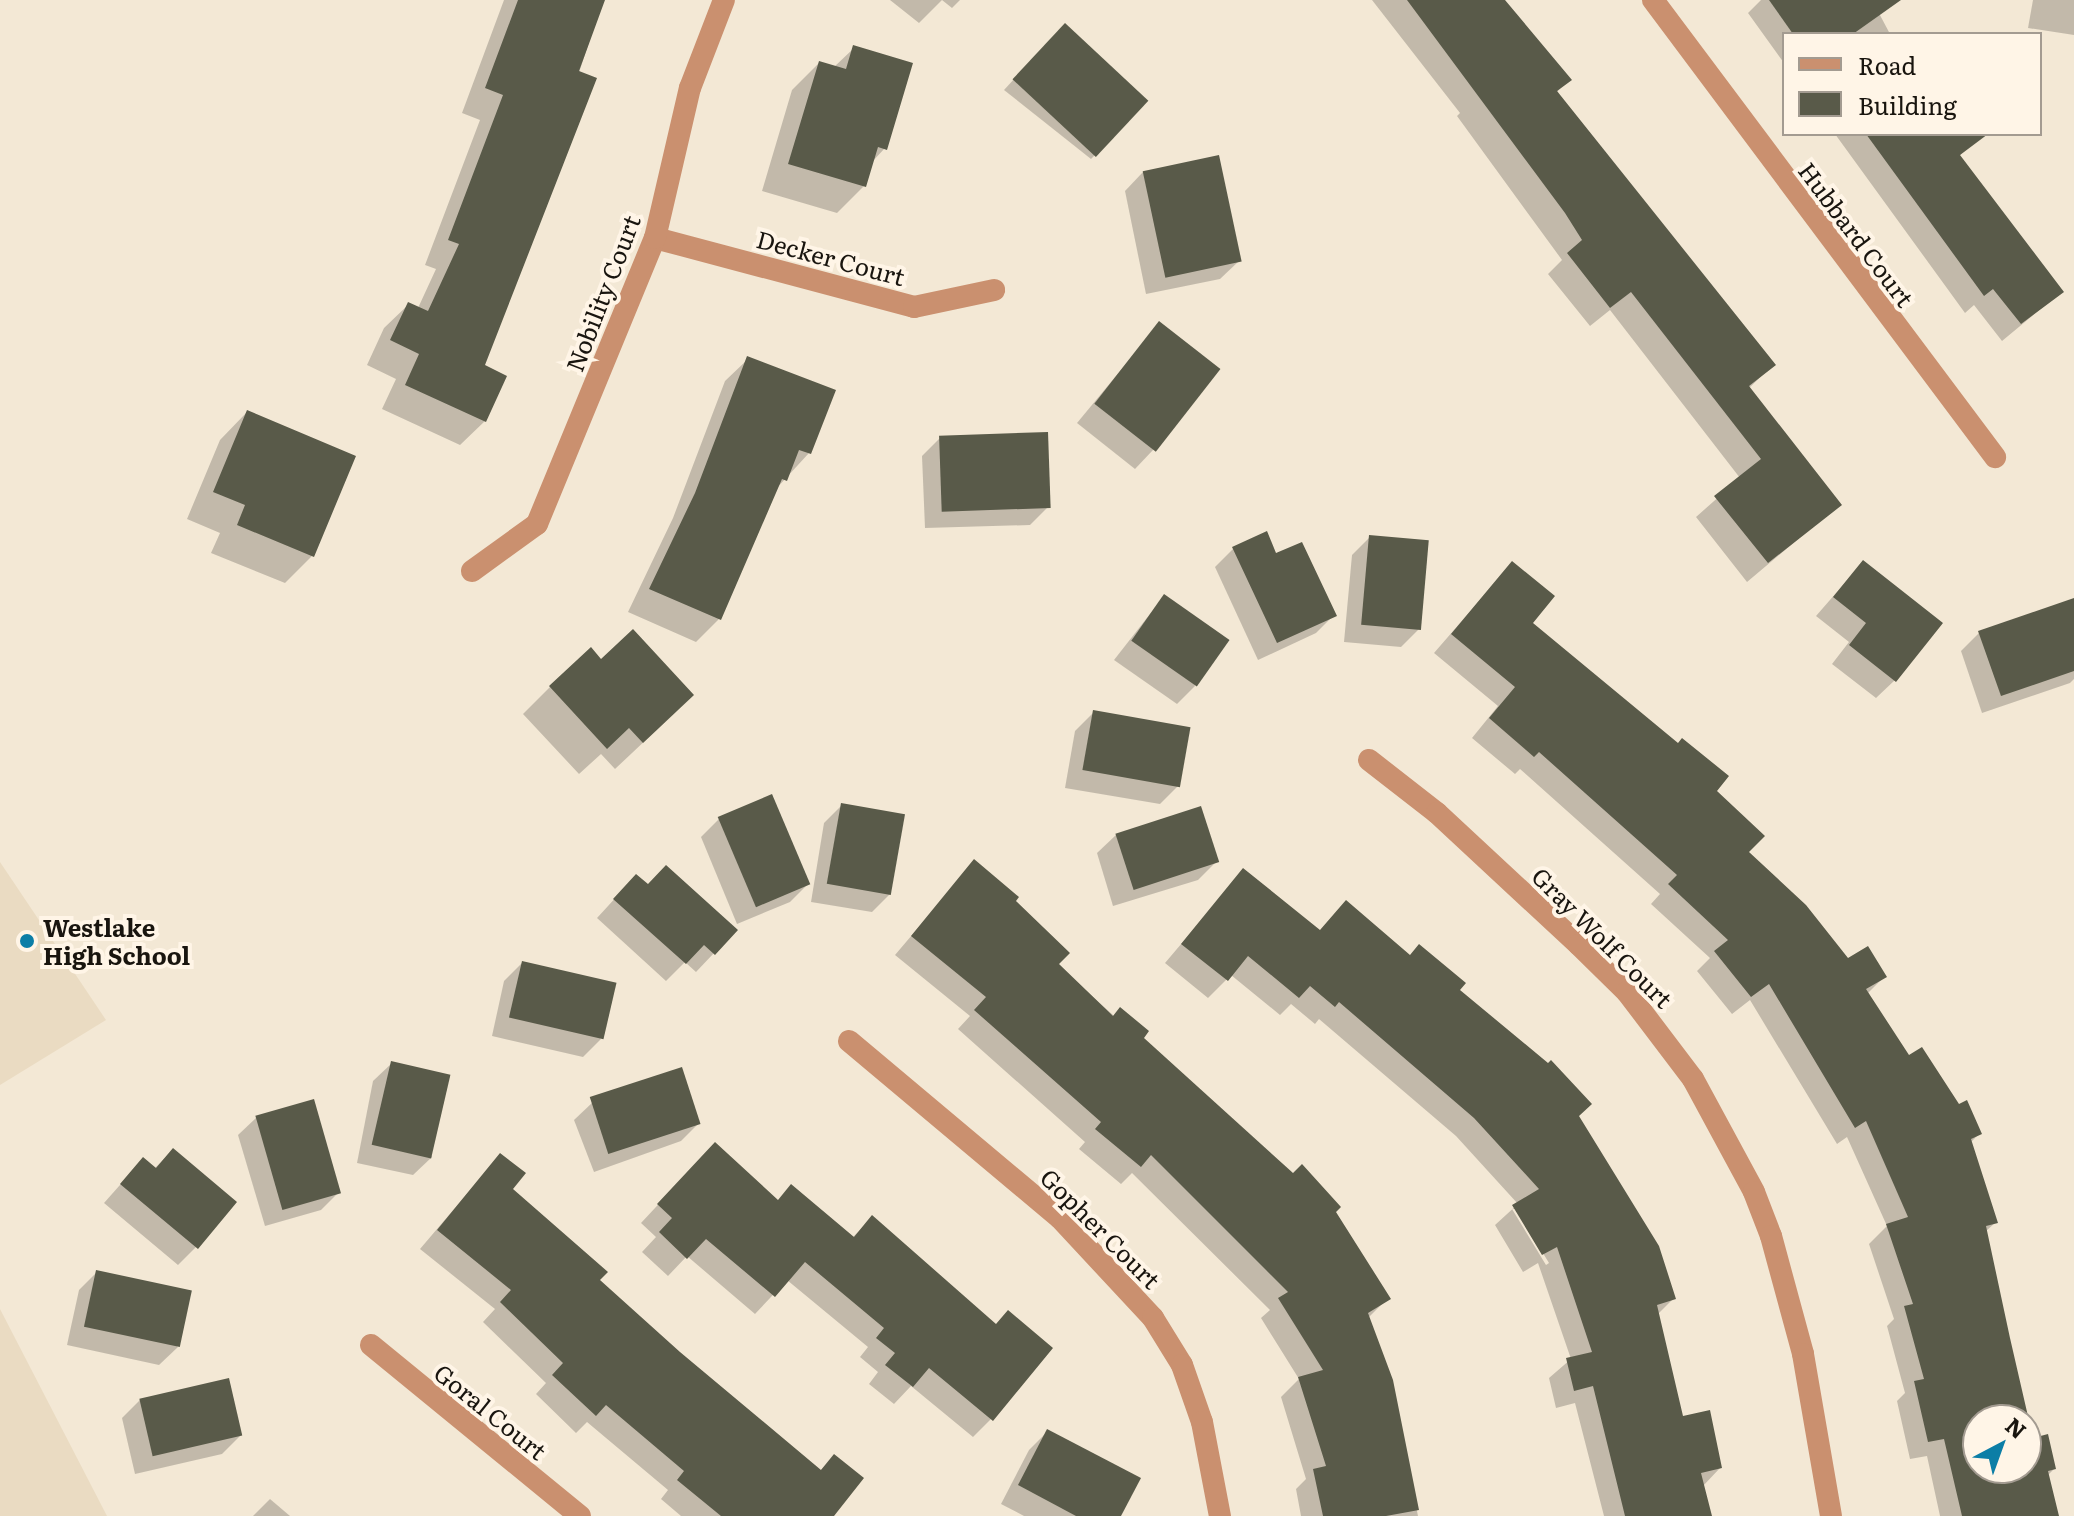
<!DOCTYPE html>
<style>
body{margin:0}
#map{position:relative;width:2074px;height:1516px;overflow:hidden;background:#f3e8d5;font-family:Literata,serif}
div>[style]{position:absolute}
.built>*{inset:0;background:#eadbc2}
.shadow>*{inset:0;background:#0003}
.building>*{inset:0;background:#595a49;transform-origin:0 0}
.minor>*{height:22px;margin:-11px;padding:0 11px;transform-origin:11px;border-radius:11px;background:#ca906f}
.dots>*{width:22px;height:22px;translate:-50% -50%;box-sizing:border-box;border:4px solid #fff5e7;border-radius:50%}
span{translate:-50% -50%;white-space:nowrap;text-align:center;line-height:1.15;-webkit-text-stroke:8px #fff5e7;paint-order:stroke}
.street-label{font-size:24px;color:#19150f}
.poi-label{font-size:24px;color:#19150f;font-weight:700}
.left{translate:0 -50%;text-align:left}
.legend{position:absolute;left:1782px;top:32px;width:260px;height:104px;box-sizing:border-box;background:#fff5e7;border:2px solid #a39b91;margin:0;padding:10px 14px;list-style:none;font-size:24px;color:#19150f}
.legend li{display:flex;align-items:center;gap:16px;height:40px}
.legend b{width:40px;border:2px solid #a39b91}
.north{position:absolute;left:1962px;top:1404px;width:80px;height:80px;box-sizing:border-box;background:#fff5e7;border:2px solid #a39b91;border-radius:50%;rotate:41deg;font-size:22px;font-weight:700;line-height:32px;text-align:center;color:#19150f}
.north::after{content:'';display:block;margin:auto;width:28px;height:36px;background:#0c7ea6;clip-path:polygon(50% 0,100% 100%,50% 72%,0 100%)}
</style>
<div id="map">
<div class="built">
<div style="clip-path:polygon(0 862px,106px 1020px,0 1085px)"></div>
<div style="clip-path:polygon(0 1309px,107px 1516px,0 1516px)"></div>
</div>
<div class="shadow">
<div style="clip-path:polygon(504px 0,603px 0,482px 366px,485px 421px,460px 445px,382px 409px,396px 379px,367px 365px,384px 328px,409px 304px,418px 308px,436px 269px,425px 265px,480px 120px,462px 113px)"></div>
<div style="clip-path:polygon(890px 0,960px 0,952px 8px,942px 0,919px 23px)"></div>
<div style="clip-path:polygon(1372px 0,1503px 0,1569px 79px,1556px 93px,1773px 365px,1748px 389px,1840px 504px,1747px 582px,1696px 517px,1740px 478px,1610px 310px,1590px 326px,1548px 274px,1562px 260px,1457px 116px,1460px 113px)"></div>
<div style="clip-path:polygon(1761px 0,1872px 0,1890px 34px,1784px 34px,1784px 63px,1748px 13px)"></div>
<div style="clip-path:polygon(2033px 0,2074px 0,2074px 35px,2028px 28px)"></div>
<div style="clip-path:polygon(854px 48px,885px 148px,872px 162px,864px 186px,837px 213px,762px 191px,792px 90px,819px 63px,833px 68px)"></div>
<div style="clip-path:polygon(1038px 53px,1118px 132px,1091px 159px,1004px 90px)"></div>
<div style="clip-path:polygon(1835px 134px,1965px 134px,1972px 144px,1959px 156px,2061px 292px,2002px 341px,1974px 305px,1965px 313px)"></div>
<div style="clip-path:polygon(1143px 172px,1239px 261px,1220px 279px,1146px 294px,1125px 191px)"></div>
<div style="clip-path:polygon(1159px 324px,1153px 450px,1135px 469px,1077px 423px)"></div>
<div style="clip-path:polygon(748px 359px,809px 453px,775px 490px,719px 619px,696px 642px,628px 612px,673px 518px,725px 381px)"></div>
<div style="clip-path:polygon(247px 412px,312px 556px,285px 583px,211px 553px,220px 533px,187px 519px,220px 440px)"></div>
<div style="clip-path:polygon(940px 438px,1048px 507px,1030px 525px,925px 528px,922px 456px)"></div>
<div style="clip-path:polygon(1370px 537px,1419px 629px,1401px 647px,1344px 642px,1352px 555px)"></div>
<div style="clip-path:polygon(1233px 549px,1275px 556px,1334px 615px,1316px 633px,1258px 660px,1215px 567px)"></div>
<div style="clip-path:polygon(1863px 562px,1895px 680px,1876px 698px,1832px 664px,1849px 642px,1816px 616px)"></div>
<div style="clip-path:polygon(evenodd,1512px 563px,1530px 624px,1714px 791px,1746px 853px,1847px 961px,1884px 977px,1867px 994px,1909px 1058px,1980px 1133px,1970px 1143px,1996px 1222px,1985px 1232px,2031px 1440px,2054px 1469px,2047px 1476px,2056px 1516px,1940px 1516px,1927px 1456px,1910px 1459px,1897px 1401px,1905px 1393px,1887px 1326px,1894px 1319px,1869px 1244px,1887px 1226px,1847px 1137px,1837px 1144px,1750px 1000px,1732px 1014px,1697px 971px,1710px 958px,1651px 904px,1660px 894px,1520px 769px,1515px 774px,1472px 738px,1498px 706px,1434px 653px,1512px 563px,1978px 1420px,2026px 1420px,2026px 1468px,1978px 1468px,1978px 1420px)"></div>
<div style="clip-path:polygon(1164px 596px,1195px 686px,1177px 704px,1114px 660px)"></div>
<div style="clip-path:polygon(2074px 624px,2074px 679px,2070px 683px,1982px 713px,1961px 651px,1979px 633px)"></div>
<div style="clip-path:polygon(550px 687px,665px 722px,615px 769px,601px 754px,579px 774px,523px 714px)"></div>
<div style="clip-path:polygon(1094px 712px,1178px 786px,1160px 804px,1065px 788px,1075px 731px)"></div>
<div style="clip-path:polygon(842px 805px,890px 894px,872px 912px,811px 902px,824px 823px)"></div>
<div style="clip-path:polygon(719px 819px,808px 884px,790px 902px,737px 924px,701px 837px)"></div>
<div style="clip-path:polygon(1116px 835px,1216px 862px,1198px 880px,1113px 906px,1097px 853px)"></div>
<div style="clip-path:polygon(974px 862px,1013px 901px,1056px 964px,1333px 1212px,1388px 1298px,1368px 1318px,1391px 1381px,1418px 1516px,1301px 1516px,1296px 1489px,1306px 1479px,1281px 1397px,1299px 1379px,1261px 1318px,1270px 1310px,1132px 1173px,1121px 1184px,1079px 1149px,1085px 1142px,958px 1029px,970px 1016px,895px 955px)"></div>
<div style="clip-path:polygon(evenodd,1243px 871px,1319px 932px,1409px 957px,1457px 990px,1577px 1116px,1674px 1298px,1657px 1315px,1681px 1418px,1720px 1468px,1703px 1486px,1710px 1516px,1604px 1516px,1575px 1403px,1556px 1408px,1549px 1378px,1571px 1359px,1538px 1263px,1523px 1272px,1495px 1225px,1518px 1204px,1456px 1136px,1319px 1019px,1315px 1024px,1291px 1004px,1280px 1015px,1231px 975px,1208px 998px,1165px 963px,1243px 871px,1512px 1209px,1516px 1209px,1549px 1263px,1546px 1265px,1512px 1209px)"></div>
<div style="clip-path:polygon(647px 886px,714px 953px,696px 972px,685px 962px,666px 981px,597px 918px,619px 894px)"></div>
<div style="clip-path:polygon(522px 963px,601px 1039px,583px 1057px,492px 1036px,504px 981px)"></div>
<div style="clip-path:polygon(392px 1063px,432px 1157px,413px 1175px,357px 1163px,373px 1081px)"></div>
<div style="clip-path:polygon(593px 1102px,699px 1123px,681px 1141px,594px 1172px,574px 1120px)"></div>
<div style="clip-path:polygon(257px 1117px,339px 1192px,321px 1210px,265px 1226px,238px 1135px)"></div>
<div style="clip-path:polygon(173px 1150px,196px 1247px,178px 1265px,104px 1203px,143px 1159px,154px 1169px)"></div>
<div style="clip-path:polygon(500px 1155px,510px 1190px,597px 1281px,679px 1354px,820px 1471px,834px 1456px,831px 1516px,681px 1516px,661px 1499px,668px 1490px,587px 1422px,576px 1433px,536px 1394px,546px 1383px,483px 1322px,495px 1309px,420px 1249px)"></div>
<div style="clip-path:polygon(697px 1163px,852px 1238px,872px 1218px,995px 1326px,991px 1419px,973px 1437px,911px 1386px,894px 1404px,869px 1384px,878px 1372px,860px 1357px,868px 1347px,787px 1280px,755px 1314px,687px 1256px,668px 1276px,642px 1252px,656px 1237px,641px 1223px)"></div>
<div style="clip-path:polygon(97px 1272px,178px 1347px,159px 1365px,67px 1345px,79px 1290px)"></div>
<div style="clip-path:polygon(140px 1400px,240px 1436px,222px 1454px,135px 1474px,122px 1418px)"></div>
<div style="clip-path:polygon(1047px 1432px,1107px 1516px,1024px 1516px,1001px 1504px,1029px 1450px)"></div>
<div style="clip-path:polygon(270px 1499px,290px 1516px,253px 1516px)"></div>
</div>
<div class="building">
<div style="clip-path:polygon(518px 0,605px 0,579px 71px,597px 78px,485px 365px,507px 376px,486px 422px,405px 385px,419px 354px,390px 340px,408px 302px,428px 311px,459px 244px,448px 240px,503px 95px,485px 88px)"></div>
<div style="clip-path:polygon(1407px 0,1505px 0,1572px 80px,1557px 91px,1776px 365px,1749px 386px,1842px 505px,1768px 563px,1714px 496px,1761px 459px,1631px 292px,1610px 308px,1567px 253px,1582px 240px,1565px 213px)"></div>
<div style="clip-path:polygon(1769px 0,1901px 0,1853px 34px,1793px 34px)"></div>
<div style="left:1065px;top:23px;width:114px;height:77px;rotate:43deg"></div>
<div style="clip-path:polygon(853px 45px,913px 63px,887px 150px,878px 147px,866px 187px,788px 164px,819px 61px,846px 69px)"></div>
<div style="clip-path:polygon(1866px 134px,1988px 134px,1960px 155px,2064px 292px,2021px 324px,1993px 289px,1984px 296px)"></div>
<div style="left:1219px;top:155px;width:109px;height:78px;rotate:78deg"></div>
<div style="left:1159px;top:321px;width:78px;height:105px;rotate:38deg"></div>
<div style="clip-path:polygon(747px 356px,836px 390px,811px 454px,799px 450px,787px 481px,782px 479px,721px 620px,649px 589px,695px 493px)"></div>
<div style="clip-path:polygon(247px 410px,356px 456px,314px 557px,237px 525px,245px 505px,213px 492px)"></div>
<div style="left:1048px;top:432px;width:76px;height:109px;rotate:88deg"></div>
<div style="clip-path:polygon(1267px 531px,1276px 553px,1302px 542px,1337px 616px,1277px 643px,1232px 547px)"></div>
<div style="left:1369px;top:535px;width:60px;height:90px;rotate:5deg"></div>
<div style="clip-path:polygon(1863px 560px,1943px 623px,1896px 682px,1849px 645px,1866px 623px,1833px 597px)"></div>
<div style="clip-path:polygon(evenodd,1512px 561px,1555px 596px,1533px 623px,1678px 743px,1682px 738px,1729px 776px,1717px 791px,1765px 836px,1749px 852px,1806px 905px,1848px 958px,1868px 946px,1887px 977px,1866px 989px,1909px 1055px,1922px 1047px,1959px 1104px,1967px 1100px,1982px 1134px,1971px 1139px,1998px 1223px,1986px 1226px,2010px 1338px,2033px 1438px,2048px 1434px,2056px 1469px,2048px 1471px,2059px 1516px,1962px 1516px,1944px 1439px,1928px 1442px,1914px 1381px,1924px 1379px,1904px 1306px,1913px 1304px,1886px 1224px,1908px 1217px,1866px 1121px,1855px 1128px,1769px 984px,1751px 997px,1714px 951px,1728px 940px,1668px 884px,1677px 875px,1539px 752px,1534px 757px,1489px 718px,1515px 687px,1451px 634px,1512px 561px,1978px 1420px,2026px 1420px,2026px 1468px,1978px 1468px,1978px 1420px)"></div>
<div style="left:1164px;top:594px;width:80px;height:57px;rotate:35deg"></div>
<div style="clip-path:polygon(2074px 598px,2074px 671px,2001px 696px,1978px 631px)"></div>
<div style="clip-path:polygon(633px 629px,694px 695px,643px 743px,629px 728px,607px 749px,549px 686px,591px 647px,601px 659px)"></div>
<div style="left:1093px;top:710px;width:99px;height:61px;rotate:10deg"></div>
<div style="left:772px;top:794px;width:98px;height:59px;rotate:67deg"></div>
<div style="left:841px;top:803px;width:65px;height:82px;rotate:10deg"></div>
<div style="left:1201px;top:806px;width:59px;height:90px;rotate:72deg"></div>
<div style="clip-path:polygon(974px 859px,1019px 897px,1016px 901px,1070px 953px,1059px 964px,1113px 1016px,1120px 1007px,1149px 1031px,1144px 1038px,1293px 1173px,1302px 1164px,1341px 1207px,1336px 1212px,1391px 1299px,1368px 1313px,1393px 1380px,1419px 1510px,1386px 1516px,1323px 1516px,1313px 1469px,1326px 1466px,1298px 1377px,1323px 1370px,1278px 1298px,1288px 1292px,1151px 1155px,1141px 1167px,1095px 1129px,1101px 1122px,974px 1010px,986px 997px,911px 936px)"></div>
<div style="clip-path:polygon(666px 865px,738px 930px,715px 955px,704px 945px,686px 964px,613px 899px,636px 874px,648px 884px)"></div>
<div style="clip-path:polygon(1243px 868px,1320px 930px,1346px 900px,1410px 955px,1419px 944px,1466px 983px,1460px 990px,1548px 1063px,1551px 1060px,1592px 1104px,1579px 1116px,1659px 1246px,1676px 1299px,1657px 1305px,1683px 1416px,1710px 1410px,1722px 1468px,1701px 1473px,1712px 1516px,1625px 1516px,1593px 1386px,1574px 1391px,1566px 1358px,1592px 1352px,1557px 1247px,1542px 1255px,1512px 1205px,1539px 1189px,1474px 1118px,1339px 1002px,1335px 1007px,1310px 986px,1299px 998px,1248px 956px,1228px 981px,1181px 944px)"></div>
<div style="left:522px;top:961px;width:97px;height:58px;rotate:13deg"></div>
<div style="left:391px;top:1061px;width:61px;height:86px;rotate:13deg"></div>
<div style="left:682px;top:1067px;width:60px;height:97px;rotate:72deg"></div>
<div style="left:314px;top:1099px;width:98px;height:61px;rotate:74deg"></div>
<div style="clip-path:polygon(715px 1142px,778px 1200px,791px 1184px,854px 1237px,872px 1215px,996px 1324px,1008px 1310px,1053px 1348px,993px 1421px,929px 1368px,913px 1387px,885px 1365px,895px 1353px,876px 1338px,884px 1328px,805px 1262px,775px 1297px,706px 1239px,687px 1259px,659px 1232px,672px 1218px,657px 1204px)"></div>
<div style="clip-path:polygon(173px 1148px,237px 1202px,198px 1249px,120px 1184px,143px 1157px,156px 1168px)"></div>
<div style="clip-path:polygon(500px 1153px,526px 1173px,513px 1189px,608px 1272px,600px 1280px,680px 1352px,821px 1470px,834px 1454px,864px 1478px,834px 1516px,721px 1516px,677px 1480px,684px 1471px,606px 1405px,596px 1416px,552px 1375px,563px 1363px,500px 1302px,511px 1290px,437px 1230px)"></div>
<div style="left:96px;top:1270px;width:98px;height:58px;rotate:12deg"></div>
<div style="left:229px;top:1378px;width:59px;height:92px;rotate:77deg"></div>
<div style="clip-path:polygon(1047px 1429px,1141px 1478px,1121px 1516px,1076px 1516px,1018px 1485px)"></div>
</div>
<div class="minor">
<div style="left:1653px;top:0;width:571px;rotate:53.19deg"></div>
<div style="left:655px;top:238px;width:268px;rotate:14.9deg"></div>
<div style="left:914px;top:307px;width:82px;rotate:-12deg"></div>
<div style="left:472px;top:571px;width:80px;rotate:-35.9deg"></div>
<div style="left:537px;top:524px;width:309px;rotate:-67.6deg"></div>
<div style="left:655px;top:238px;width:154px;rotate:-76.9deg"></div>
<div style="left:690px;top:88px;width:94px;rotate:-68.9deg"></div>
<div style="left:1369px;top:760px;width:86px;rotate:37.9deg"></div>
<div style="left:1437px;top:813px;width:194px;rotate:42.9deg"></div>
<div style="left:1579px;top:945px;width:67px;rotate:44.4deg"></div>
<div style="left:1627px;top:992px;width:109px;rotate:52.8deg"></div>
<div style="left:1693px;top:1079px;width:128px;rotate:61.6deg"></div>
<div style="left:1754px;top:1192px;width:47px;rotate:68.9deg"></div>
<div style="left:1771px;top:1236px;width:122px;rotate:74.8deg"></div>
<div style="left:1803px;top:1354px;width:164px;rotate:80.2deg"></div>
<div style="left:849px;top:1041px;width:275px;rotate:40deg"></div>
<div style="left:1060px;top:1218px;width:137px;rotate:47.1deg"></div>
<div style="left:1153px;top:1318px;width:55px;rotate:58.3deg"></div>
<div style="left:1182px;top:1365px;width:60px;rotate:70.7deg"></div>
<div style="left:1202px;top:1422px;width:96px;rotate:79.2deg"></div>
<div style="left:371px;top:1345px;width:270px;rotate:39.3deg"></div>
</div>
<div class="dots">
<div style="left:27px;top:941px;background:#0c7ea6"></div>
</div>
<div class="street-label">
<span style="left:1857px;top:234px;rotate:53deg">Hubbard Court</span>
<span style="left:831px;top:257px;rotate:15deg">Decker Court</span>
<span style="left:602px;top:293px;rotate:-69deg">Nobility Court</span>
<span style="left:1603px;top:937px;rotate:45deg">Gray Wolf Court</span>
<span style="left:1101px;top:1228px;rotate:45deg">Gopher Court</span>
<span style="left:491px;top:1411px;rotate:39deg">Goral Court</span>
</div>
<div class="poi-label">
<span class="left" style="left:43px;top:941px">Westlake<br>High School</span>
</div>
<ul class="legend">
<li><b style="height:10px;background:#ca906f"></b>Road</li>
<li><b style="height:22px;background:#595a49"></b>Building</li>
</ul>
<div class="north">N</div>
</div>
